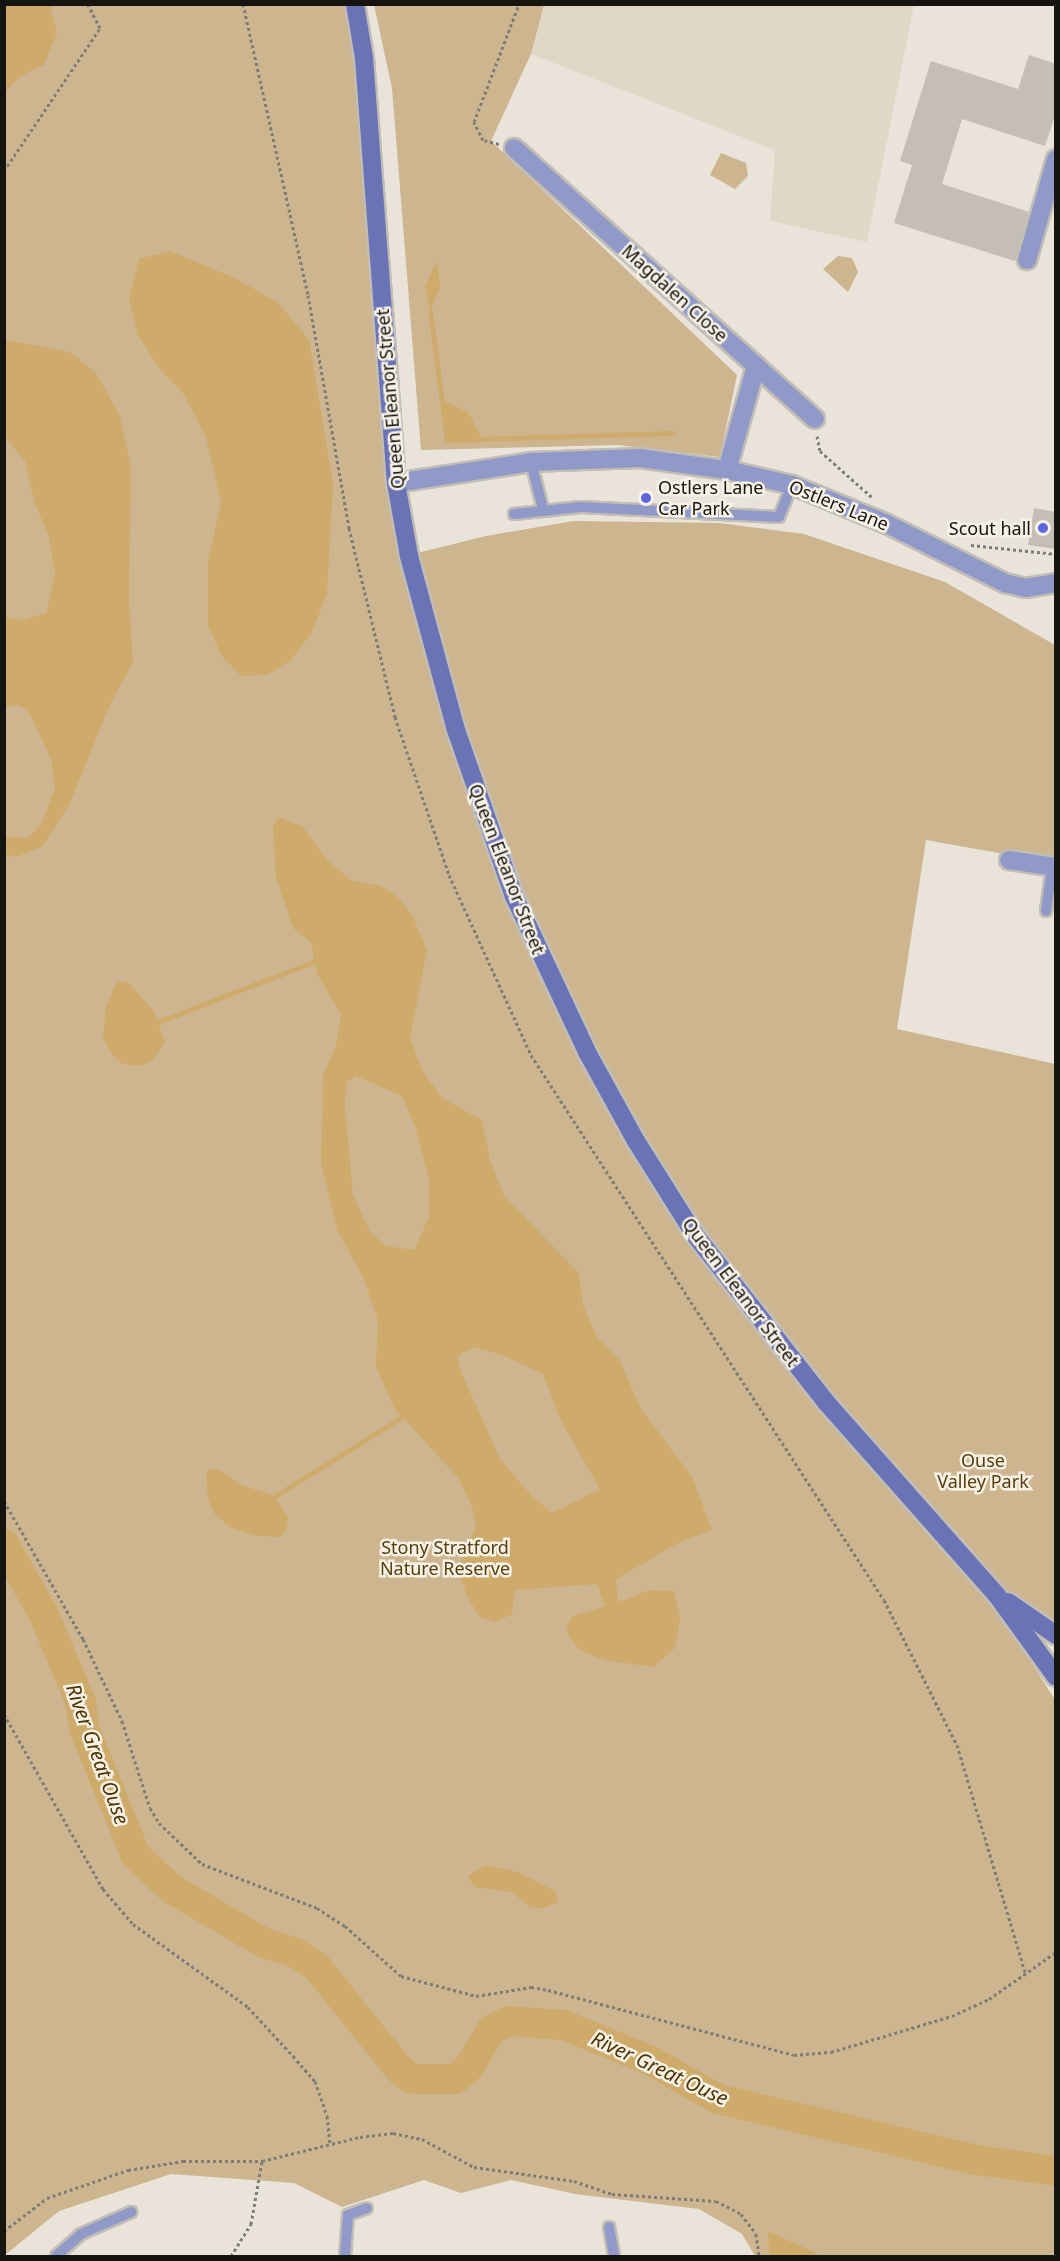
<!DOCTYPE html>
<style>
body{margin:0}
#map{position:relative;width:1060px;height:2261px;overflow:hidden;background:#e9e3d9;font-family:"Noto Sans",sans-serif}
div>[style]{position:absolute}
.built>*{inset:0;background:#e1d7c6}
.green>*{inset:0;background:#ccb58f}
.water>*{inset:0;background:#cfab6b}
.stream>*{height:5px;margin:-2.5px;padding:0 2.5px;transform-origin:2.5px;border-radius:2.5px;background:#cfab6b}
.river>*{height:30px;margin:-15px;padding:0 15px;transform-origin:15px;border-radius:15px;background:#cfab6b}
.building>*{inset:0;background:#c4beb4}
.path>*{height:3px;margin-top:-1.5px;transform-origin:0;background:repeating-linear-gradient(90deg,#807c75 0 3px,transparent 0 6px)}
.roads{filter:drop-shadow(2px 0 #c3beb5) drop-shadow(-2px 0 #c3beb5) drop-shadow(0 2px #c3beb5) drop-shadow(0 -2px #c3beb5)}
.lane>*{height:10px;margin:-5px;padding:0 5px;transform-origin:5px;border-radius:5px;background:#9099c7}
.street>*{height:18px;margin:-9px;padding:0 9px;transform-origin:9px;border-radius:9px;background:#9099c7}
.secondary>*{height:18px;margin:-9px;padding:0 9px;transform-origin:9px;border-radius:9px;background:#6973b6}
.dots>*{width:16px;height:16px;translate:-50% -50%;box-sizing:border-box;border:3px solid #f7f1e6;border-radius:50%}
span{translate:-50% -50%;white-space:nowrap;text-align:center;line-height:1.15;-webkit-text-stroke:5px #f7f1e6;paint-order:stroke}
.street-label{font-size:18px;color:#161411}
.poi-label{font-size:18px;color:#161411}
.left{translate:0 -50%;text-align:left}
.right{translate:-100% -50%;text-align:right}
.park-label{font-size:18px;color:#573e0a}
.water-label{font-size:20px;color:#4d3400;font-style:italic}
.frame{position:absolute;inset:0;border:6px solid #161411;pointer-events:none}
</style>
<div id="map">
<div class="built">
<div style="clip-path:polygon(544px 5px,914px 5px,867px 242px,770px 221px,775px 150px,531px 54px)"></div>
</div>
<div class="green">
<div style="clip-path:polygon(5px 5px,355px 5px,409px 555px,486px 536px,573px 521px,719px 523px,804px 534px,945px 582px,1055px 645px,1055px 863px,926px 840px,897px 1029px,1055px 1064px,1055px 1623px,975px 1573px,1055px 1700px,1055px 2256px,755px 2256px,742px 2234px,699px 2209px,575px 2194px,511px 2180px,461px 2193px,424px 2180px,342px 2207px,294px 2183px,171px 2174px,59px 2211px,5px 2255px)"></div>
<div style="clip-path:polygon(374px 5px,544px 5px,531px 54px,491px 141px,737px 375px,720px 457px,618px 445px,421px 450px,392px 88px)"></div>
<div style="clip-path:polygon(721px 153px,746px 163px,748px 176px,735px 189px,710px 175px)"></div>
<div style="clip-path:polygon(838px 256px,852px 258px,858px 272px,848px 292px,823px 269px)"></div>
</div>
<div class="water">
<div style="clip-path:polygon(5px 4px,50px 5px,57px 33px,44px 65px,21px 76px,5px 92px)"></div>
<div style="clip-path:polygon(170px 251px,235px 278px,278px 303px,309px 340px,333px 484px,327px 594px,311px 634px,290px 661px,267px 675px,241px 676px,221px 655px,208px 625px,208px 562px,221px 502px,206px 437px,183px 393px,158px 367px,138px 335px,129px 298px,139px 259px)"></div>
<div style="clip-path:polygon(437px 261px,440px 287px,430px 311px,425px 286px)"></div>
<div style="clip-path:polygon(5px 340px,70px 352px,96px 373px,120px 416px,131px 467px,129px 598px,133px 662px,109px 707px,69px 805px,43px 846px,16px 857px,5px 854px,5px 837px,27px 838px,41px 825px,55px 788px,51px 759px,30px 714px,19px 705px,5px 707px,5px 617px,23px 620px,46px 613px,55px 573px,49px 537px,34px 501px,25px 461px,5px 437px)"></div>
<div style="clip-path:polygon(442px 400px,468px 412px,482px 439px,447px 440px)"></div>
<div style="clip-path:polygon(evenodd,279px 817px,303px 827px,328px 861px,352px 881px,381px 886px,398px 897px,412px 915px,427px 950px,410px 1038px,422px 1070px,442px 1098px,482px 1120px,490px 1160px,504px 1196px,579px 1273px,583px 1305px,597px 1337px,620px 1361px,640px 1407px,692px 1477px,712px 1530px,682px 1541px,616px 1579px,618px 1602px,650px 1590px,674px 1591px,680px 1619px,675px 1648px,653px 1667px,604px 1660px,580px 1650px,568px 1635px,567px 1625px,573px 1616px,605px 1606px,597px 1584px,515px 1590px,512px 1614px,496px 1622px,480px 1617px,468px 1598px,458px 1571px,476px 1526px,472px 1507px,459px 1479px,394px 1408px,376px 1367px,378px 1321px,364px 1279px,337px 1230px,321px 1163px,323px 1075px,336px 1046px,341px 1015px,317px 974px,311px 943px,293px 928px,276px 877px,273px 826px,279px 817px,356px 1076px,402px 1096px,415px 1126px,429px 1179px,429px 1217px,414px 1250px,386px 1246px,370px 1232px,353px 1195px,345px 1105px,347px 1082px,356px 1076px,279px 817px,473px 1347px,502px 1355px,543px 1374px,560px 1419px,600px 1489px,552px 1513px,532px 1496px,500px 1459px,462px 1374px,457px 1357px,473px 1347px)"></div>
<div style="clip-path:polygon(122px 981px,130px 984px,154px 1011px,165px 1043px,152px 1061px,139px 1066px,123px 1064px,112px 1055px,103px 1038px,106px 1007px,116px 983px)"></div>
<div style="clip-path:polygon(212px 1469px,220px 1470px,241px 1485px,275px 1496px,288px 1518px,286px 1531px,280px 1537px,258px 1536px,231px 1528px,214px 1513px,208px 1499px,206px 1473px)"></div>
<div style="clip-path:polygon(485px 1865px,518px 1872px,555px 1891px,558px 1902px,541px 1909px,530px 1907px,512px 1892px,474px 1887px,468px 1876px)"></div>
<div style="clip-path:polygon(768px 2231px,822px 2256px,769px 2256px)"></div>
</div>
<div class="stream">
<div style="left:430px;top:311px;width:130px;rotate:82.5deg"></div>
<div style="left:447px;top:440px;width:226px;rotate:-1.8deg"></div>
<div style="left:158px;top:1022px;width:168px;rotate:-21.2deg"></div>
<div style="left:275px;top:1496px;width:150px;rotate:-31.9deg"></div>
</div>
<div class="river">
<div style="left:4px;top:1544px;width:81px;rotate:60.6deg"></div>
<div style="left:44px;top:1615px;width:95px;rotate:67.2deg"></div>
<div style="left:81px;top:1703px;width:25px;rotate:83deg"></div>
<div style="left:84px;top:1728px;width:138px;rotate:67.9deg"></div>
<div style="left:136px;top:1856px;width:49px;rotate:42.5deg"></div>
<div style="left:172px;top:1889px;width:107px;rotate:30.4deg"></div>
<div style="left:264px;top:1943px;width:34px;rotate:17deg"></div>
<div style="left:296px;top:1953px;width:24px;rotate:33deg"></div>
<div style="left:316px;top:1966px;width:132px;rotate:51.1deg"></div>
<div style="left:399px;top:2069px;width:16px;rotate:38deg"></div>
<div style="left:412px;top:2079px;width:43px"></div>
<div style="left:455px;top:2079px;width:18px;rotate:-41deg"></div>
<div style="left:469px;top:2067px;width:44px;rotate:-58.8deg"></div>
<div style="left:492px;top:2029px;width:19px;rotate:-25deg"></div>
<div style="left:509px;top:2021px;width:55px;rotate:4.2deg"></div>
<div style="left:564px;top:2025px;width:94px;rotate:22.5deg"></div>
<div style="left:651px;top:2061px;width:77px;rotate:29.6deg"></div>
<div style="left:718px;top:2099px;width:266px;rotate:13.3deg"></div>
<div style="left:977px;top:2160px;width:80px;rotate:7.9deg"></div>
</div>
<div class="building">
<div style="clip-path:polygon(1029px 55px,1056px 64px,1056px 113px,1045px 146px,962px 119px,942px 184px,1029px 212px,1015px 261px,894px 223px,912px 165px,900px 161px,931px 61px,1018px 89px)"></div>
<div style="clip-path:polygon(1034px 508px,1056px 512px,1056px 549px,1028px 545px)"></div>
</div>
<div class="path">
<div style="left:243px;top:4px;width:298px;rotate:77.4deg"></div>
<div style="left:308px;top:295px;width:237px;rotate:80deg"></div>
<div style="left:349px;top:528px;width:195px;rotate:76.3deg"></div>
<div style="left:395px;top:717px;width:167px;rotate:71.1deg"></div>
<div style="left:449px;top:875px;width:198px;rotate:65.5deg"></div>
<div style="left:531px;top:1055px;width:649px;rotate:57.07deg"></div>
<div style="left:884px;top:1600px;width:162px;rotate:63.3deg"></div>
<div style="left:957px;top:1745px;width:240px;rotate:73.3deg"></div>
<div style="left:499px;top:144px;width:16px;rotate:-166deg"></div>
<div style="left:483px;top:140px;width:20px;rotate:-117deg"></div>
<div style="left:474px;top:122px;width:126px;rotate:-69.1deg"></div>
<div style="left:4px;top:171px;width:172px;rotate:-56.1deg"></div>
<div style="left:100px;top:28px;width:27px;rotate:-117deg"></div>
<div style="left:817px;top:436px;width:15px;rotate:79deg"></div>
<div style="left:820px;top:451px;width:71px;rotate:41.6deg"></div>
<div style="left:971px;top:545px;width:85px;rotate:6deg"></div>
<div style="left:4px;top:1501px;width:159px;rotate:60.2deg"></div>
<div style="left:83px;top:1639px;width:91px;rotate:64.6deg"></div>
<div style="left:122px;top:1721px;width:91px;rotate:72.2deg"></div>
<div style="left:150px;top:1808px;width:17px;rotate:59deg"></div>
<div style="left:159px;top:1823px;width:59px;rotate:43.6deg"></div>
<div style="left:202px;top:1864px;width:123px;rotate:20.9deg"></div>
<div style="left:317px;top:1908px;width:33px;rotate:33deg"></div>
<div style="left:345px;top:1926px;width:75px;rotate:41.8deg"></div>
<div style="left:401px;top:1976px;width:78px;rotate:14.9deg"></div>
<div style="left:476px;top:1996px;width:56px;rotate:-9.3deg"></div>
<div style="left:531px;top:1987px;width:17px;rotate:10deg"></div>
<div style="left:548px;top:1990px;width:254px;rotate:14.8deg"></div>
<div style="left:794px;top:2055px;width:37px;rotate:-5deg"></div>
<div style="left:831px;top:2052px;width:126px;rotate:-16.6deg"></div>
<div style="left:952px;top:2016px;width:41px;rotate:-24.7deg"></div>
<div style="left:989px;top:1999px;width:82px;rotate:-35deg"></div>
<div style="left:4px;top:1714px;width:201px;rotate:60.5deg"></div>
<div style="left:103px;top:1889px;width:46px;rotate:49.4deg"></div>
<div style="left:133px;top:1924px;width:142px;rotate:35.8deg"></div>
<div style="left:248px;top:2007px;width:67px;rotate:47.4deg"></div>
<div style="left:293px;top:2056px;width:33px;rotate:49deg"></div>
<div style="left:315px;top:2081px;width:37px;rotate:71deg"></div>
<div style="left:327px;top:2116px;width:29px;rotate:84deg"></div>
<div style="left:4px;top:2231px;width:54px;rotate:-37.5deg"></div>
<div style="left:47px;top:2198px;width:86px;rotate:-19.1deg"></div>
<div style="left:128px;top:2170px;width:56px;rotate:-9.3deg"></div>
<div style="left:183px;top:2161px;width:79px"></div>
<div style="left:262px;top:2161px;width:101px;rotate:-13.8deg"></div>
<div style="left:360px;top:2137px;width:33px;rotate:-7deg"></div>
<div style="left:393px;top:2133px;width:30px;rotate:12deg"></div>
<div style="left:422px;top:2139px;width:59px;rotate:28.3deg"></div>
<div style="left:474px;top:2167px;width:101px;rotate:8deg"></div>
<div style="left:574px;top:2181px;width:40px;rotate:18.9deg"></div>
<div style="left:612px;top:2194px;width:104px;rotate:3.9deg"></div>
<div style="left:716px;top:2201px;width:28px;rotate:27deg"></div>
<div style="left:741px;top:2214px;width:25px;rotate:53deg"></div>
<div style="left:756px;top:2234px;width:22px;rotate:82deg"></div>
<div style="left:231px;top:2256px;width:38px;rotate:-58deg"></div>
<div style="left:251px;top:2224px;width:64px;rotate:-80.1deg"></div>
</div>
<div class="roads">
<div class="lane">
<div style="left:531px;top:462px;width:49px;rotate:75.7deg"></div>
<div style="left:514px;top:514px;width:67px;rotate:-6deg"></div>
<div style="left:581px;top:507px;width:198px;rotate:2.9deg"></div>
<div style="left:779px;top:517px;width:35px;rotate:-68deg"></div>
<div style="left:1046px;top:911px;width:44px;rotate:-82.2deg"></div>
<div style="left:609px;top:2227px;width:29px;rotate:80deg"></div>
<div style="left:56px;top:2256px;width:33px;rotate:-41deg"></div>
<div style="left:81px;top:2234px;width:55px;rotate:-23.7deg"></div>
<div style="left:345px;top:2256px;width:41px;rotate:-85.8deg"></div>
<div style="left:348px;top:2215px;width:20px;rotate:-20deg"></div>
</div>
<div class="street">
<div style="left:514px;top:148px;width:326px;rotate:42deg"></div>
<div style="left:756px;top:366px;width:108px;rotate:105.6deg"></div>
<div style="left:1027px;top:260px;width:105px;rotate:-74deg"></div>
<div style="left:756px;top:366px;width:79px;rotate:41.9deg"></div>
<div style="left:396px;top:483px;width:137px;rotate:-8.8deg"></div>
<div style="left:531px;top:462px;width:109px;rotate:-2.1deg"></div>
<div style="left:640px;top:458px;width:88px;rotate:7.9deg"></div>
<div style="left:727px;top:470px;width:67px;rotate:13deg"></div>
<div style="left:792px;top:485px;width:103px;rotate:22.3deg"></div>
<div style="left:887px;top:524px;width:132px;rotate:26.6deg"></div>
<div style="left:1005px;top:583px;width:21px;rotate:14deg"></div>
<div style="left:1025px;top:588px;width:31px;rotate:-9deg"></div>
<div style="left:1009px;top:860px;width:48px;rotate:8.5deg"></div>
</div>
<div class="secondary">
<div style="left:355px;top:4px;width:55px;rotate:80.5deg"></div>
<div style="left:364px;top:58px;width:426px;rotate:85.7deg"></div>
<div style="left:396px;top:483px;width:74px;rotate:79.9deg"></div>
<div style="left:409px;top:556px;width:177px;rotate:74.9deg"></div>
<div style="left:455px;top:727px;width:179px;rotate:70.8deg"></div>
<div style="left:514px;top:896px;width:172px;rotate:64.9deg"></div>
<div style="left:587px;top:1052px;width:102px;rotate:61.2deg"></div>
<div style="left:636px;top:1141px;width:111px;rotate:57.9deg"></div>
<div style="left:695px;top:1235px;width:211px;rotate:51.9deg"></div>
<div style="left:825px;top:1401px;width:258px;rotate:48.5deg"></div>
<div style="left:996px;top:1594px;width:102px;rotate:54.1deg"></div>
<div style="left:1008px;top:1602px;width:58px;rotate:34.5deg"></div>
</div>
</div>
<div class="dots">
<div style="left:646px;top:498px;background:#5e65dd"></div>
<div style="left:1043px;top:528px;background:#5e65dd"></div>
</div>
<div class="street-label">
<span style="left:675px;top:293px;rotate:42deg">Magdalen Close</span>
<span style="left:390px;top:399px;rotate:-95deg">Queen Eleanor Street</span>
<span style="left:839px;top:505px;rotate:22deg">Ostlers Lane</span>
<span style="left:507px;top:869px;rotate:69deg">Queen Eleanor Street</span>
<span style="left:741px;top:1292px;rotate:53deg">Queen Eleanor Street</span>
</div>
<div class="poi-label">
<span class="left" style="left:658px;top:498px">Ostlers Lane<br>Car Park</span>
<span class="right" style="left:1031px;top:528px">Scout hall</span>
</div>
<div class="park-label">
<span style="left:983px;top:1471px">Ouse<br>Valley Park</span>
<span style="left:445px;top:1558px">Stony Stratford<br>Nature Reserve</span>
</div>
<div class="water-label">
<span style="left:98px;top:1754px;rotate:70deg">River Great Ouse</span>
<span style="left:660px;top:2068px;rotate:25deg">River Great Ouse</span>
</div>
<div class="frame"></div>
</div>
